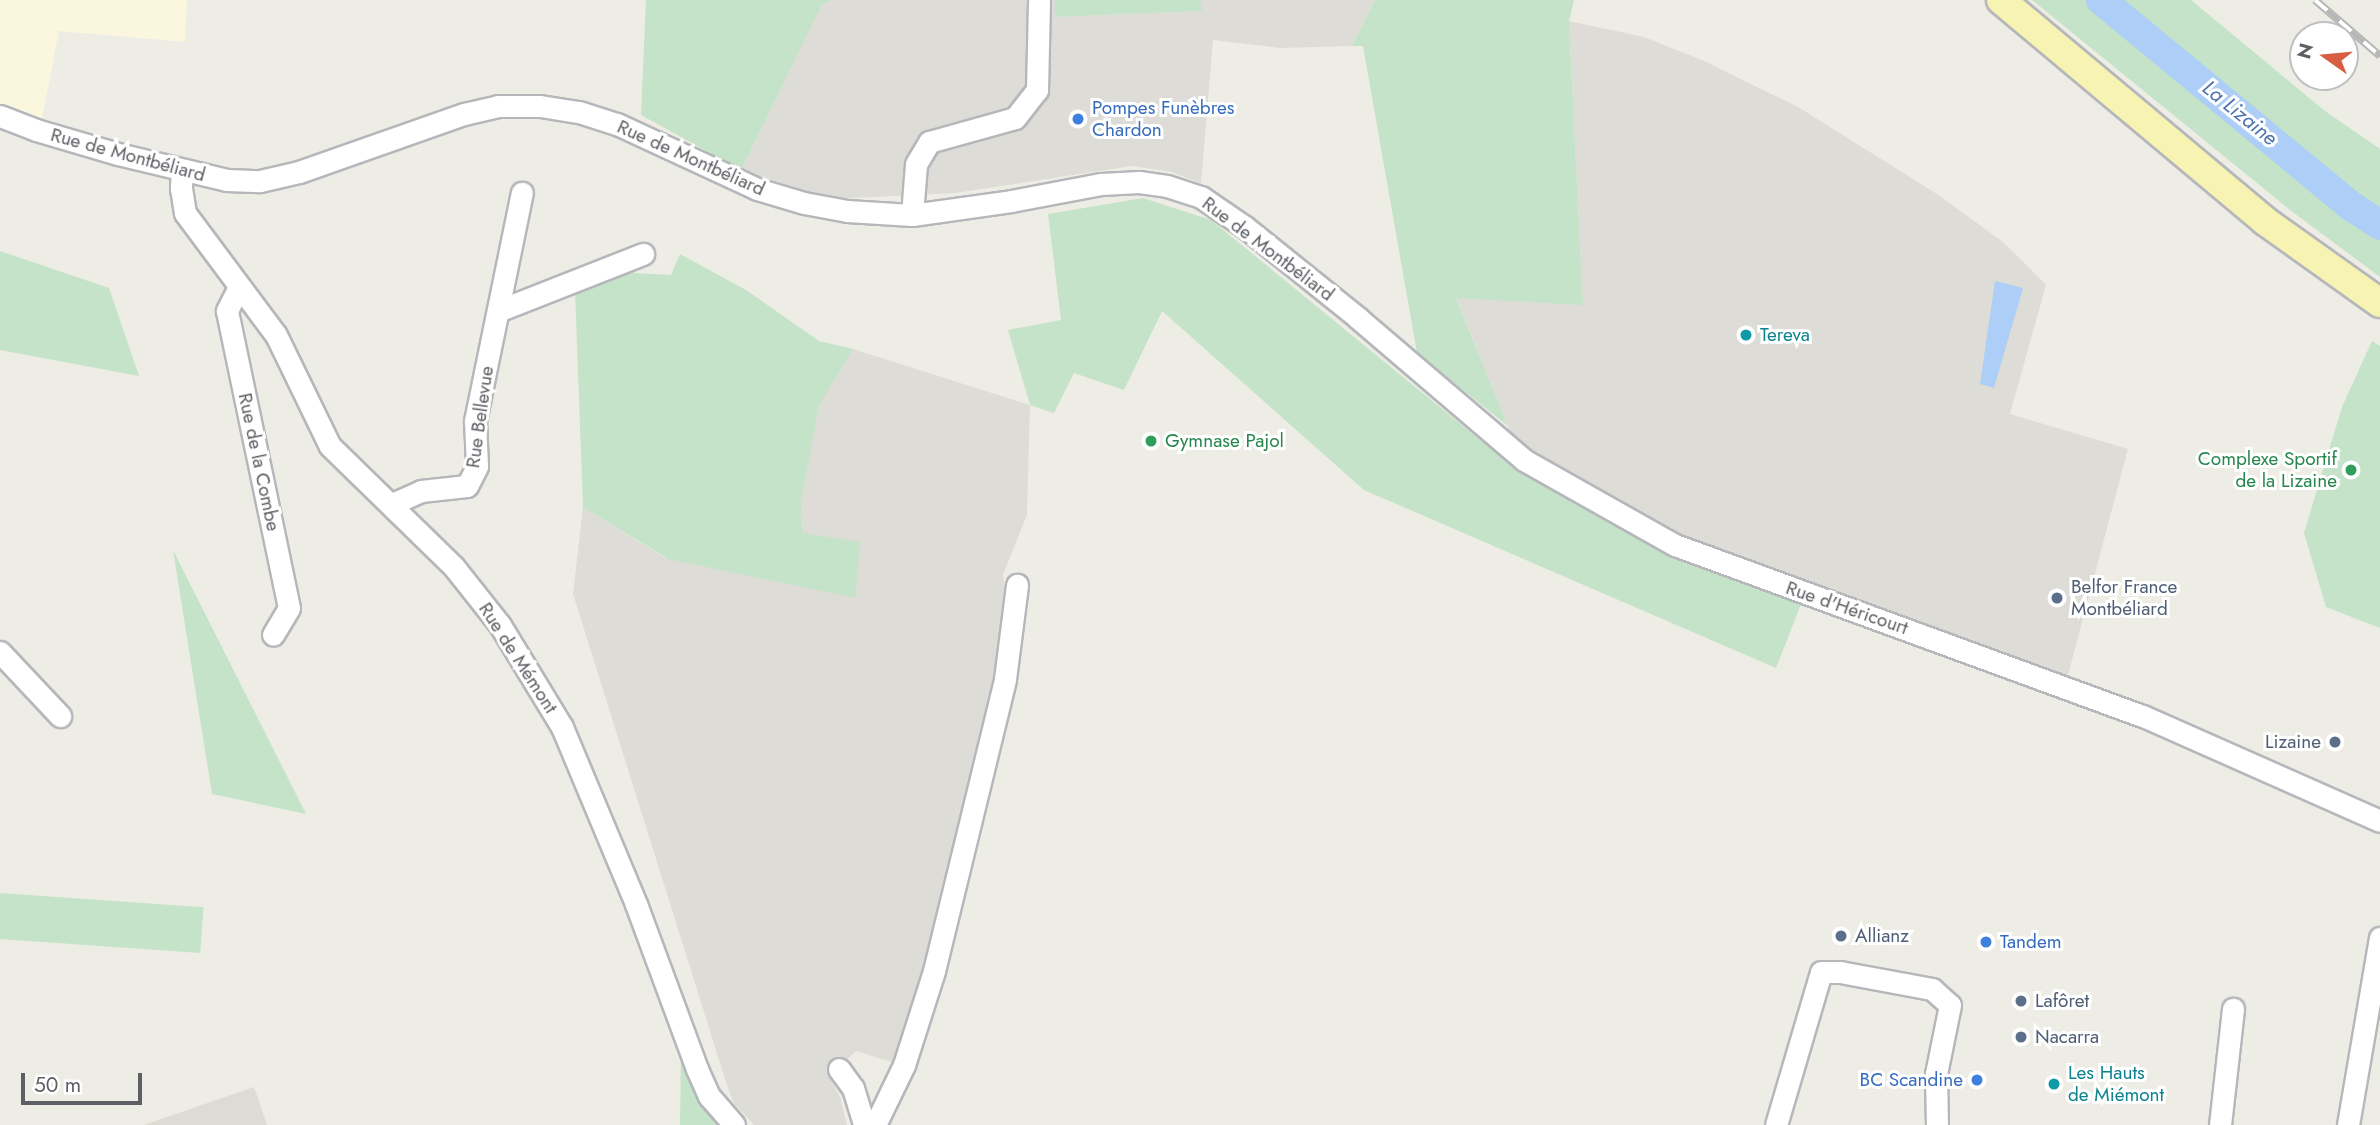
<!DOCTYPE html>
<meta charset="utf-8">
<style>
body{margin:0}
#map{position:relative;width:2380px;height:1125px;overflow:hidden;background:#eeede5;font-family:Jost,sans-serif}
div>[style]{position:absolute}
.commercial>*{inset:0;background:#faf7de}
.industrial>*{inset:0;background:#dddcd7}
.education>*{inset:0;background:#dddcd4;transform-origin:0 0}
.green>*{inset:0;background:#c4e3c8;transform-origin:0 0}
.water>*{inset:0;background:#adcef6}
.river>*{height:30px;margin:-15px;padding:0 15px;transform-origin:15px;border-radius:15px;background:#adcef6}
.roads{filter:drop-shadow(2px 0 #b5b7bb) drop-shadow(-2px 0 #b5b7bb) drop-shadow(0 2px #b5b7bb) drop-shadow(0 -2px #b5b7bb)}
.minor>*{height:21px;margin:-10.5px;padding:0 10.5px;transform-origin:10.5px;border-radius:10.5px;background:#fff}
.major>*{height:28px;margin:-14px;padding:0 14px;transform-origin:14px;border-radius:14px;background:#f7f3b2}
.rail>*{height:8px;margin-top:-4px;transform-origin:0;background:repeating-linear-gradient(90deg,#fff 0 16px,#b5b6b6 0 32px);box-sizing:border-box;border-block:2px solid #b5b6b6}
.dots>*{width:19px;height:19px;translate:-50% -50%;box-sizing:border-box;border:4px solid #fff;border-radius:50%}
span{translate:-50% -50%;white-space:nowrap;text-align:center;line-height:1.15;-webkit-text-stroke:6px #fff;paint-order:stroke}
.shop-label{font-size:19px;color:#366cbe}
.left{translate:0 -50%;text-align:left}
.right{translate:-100% -50%;text-align:right}
.street-label{font-size:19px;color:#5d5f64}
.culture-label{font-size:19px;color:#0d838f}
.leisure-label{font-size:19px;color:#27864d}
.service-label{font-size:19px;color:#4e5e75}
.water-label{font-size:21px;color:#4f73af;font-style:italic}
.north{position:absolute;left:2289px;top:21px;width:70px;height:70px;box-sizing:border-box;background:#fff;border:2px solid #bebfc1;border-radius:50%;rotate:285deg;font-size:19px;font-weight:700;line-height:28px;text-align:center;color:#5d5f64}
.north::after{content:'';display:block;margin:auto;width:24px;height:32px;background:#d75e42;clip-path:polygon(50% 0,100% 100%,50% 72%,0 100%)}
.scale{position:absolute;left:21px;top:1073px;width:121px;height:32px;box-sizing:border-box;border:4px solid #5d5f64;border-top:0;padding-left:9px;font-size:21px;line-height:24px;white-space:nowrap;color:#5d5f64;-webkit-text-stroke:5px #fff;paint-order:stroke}
</style>
<div id="map">
<div class="commercial">
<div style="clip-path:polygon(0 0,187px 0,185px 42px,59px 31px,42px 119px,0 103px)"></div>
</div>
<div class="industrial">
<div style="clip-path:polygon(832px 0,1055px 0,1056px 17px,1201px 11px,1200px 0,1375px 0,1352px 46px,1280px 48px,1213px 40px,1201px 183px,1172px 172px,1132px 166px,955px 193px,832px 199px,741px 170px,822px 3px)"></div>
<div style="clip-path:polygon(1569px 21px,1644px 37px,1702px 60px,1798px 107px,1937px 194px,2003px 242px,2046px 285px,2010px 414px,2128px 449px,2068px 675px,2142px 705px,2106px 712px,1664px 553px,1507px 462px,1508px 426px,1456px 297px,1583px 304px)"></div>
<div style="clip-path:polygon(853px 349px,1030px 405px,1027px 515px,1003px 575px,1008px 606px,1000px 672px,928px 960px,895px 1063px,856px 1051px,829px 1077px,840px 1097px,847px 1125px,754px 1125px,733px 1102px,725px 1079px,573px 594px,583px 507px,665px 558px,855px 597px,803px 533px,801px 502px,818px 405px)"></div>
</div>
<div class="education">
<div style="left:254px;top:1087px;width:40px;height:254px;rotate:71deg"></div>
</div>
<div class="green">
<div style="clip-path:polygon(646px 0,832px 0,822px 4px,741px 170px,641px 115px)"></div>
<div style="clip-path:polygon(1055px 0,1200px 0,1202px 11px,1055px 17px)"></div>
<div style="clip-path:polygon(1375px 0,1574px 0,1569px 21px,1583px 305px,1456px 298px,1508px 426px,1417px 353px,1363px 46px,1352px 46px)"></div>
<div style="clip-path:polygon(2032px 0,2191px 0,2325px 111px,2380px 149px,2380px 277px,2290px 210px)"></div>
<div style="clip-path:polygon(1143px 198px,1211px 220px,1507px 462px,1664px 553px,1801px 604px,1776px 668px,1364px 490px,1162px 311px,1124px 390px,1074px 373px,1054px 413px,1030px 405px,1008px 330px,1061px 320px,1048px 214px)"></div>
<div style="clip-path:polygon(0 251px,109px 288px,139px 376px,0 350px)"></div>
<div style="clip-path:polygon(680px 254px,746px 290px,819px 341px,853px 349px,819px 405px,801px 502px,803px 533px,860px 542px,855px 598px,668px 559px,583px 507px,575px 289px,617px 272px,671px 275px)"></div>
<div style="clip-path:polygon(2372px 341px,2380px 346px,2380px 628px,2326px 607px,2304px 533px,2342px 407px)"></div>
<div style="clip-path:polygon(173px 550px,306px 814px,212px 794px)"></div>
<div style="left:0;top:893px;width:204px;height:46px;rotate:4deg"></div>
<div style="clip-path:polygon(681px 1052px,695px 1088px,717px 1125px,680px 1125px)"></div>
</div>
<div class="water">
<div style="clip-path:polygon(1995px 281px,2023px 288px,1994px 388px,1980px 384px)"></div>
</div>
<div class="river">
<div style="left:2101px;top:0;width:324px;rotate:39.5deg"></div>
<div style="left:2351px;top:206px;width:35px;rotate:33deg"></div>
</div>
<div class="roads">
<div class="minor">
<div style="left:0;top:116px;width:39px;rotate:21deg"></div>
<div style="left:36px;top:130px;width:85px;rotate:16.3deg"></div>
<div style="left:118px;top:154px;width:112px;rotate:13.4deg"></div>
<div style="left:227px;top:180px;width:33px;rotate:2deg"></div>
<div style="left:260px;top:181px;width:40px;rotate:-13deg"></div>
<div style="left:299px;top:172px;width:175px;rotate:-19.4deg"></div>
<div style="left:464px;top:114px;width:35px;rotate:-13deg"></div>
<div style="left:498px;top:106px;width:42px"></div>
<div style="left:540px;top:106px;width:39px;rotate:9deg"></div>
<div style="left:579px;top:112px;width:40px;rotate:18deg"></div>
<div style="left:617px;top:124px;width:154px;rotate:24.9deg"></div>
<div style="left:757px;top:189px;width:49px;rotate:16.6deg"></div>
<div style="left:804px;top:203px;width:44px;rotate:10.5deg"></div>
<div style="left:847px;top:211px;width:65px;rotate:3.5deg"></div>
<div style="left:912px;top:215px;width:100px;rotate:-8deg"></div>
<div style="left:1011px;top:201px;width:92px;rotate:-10.7deg"></div>
<div style="left:1101px;top:184px;width:38px;rotate:-3deg"></div>
<div style="left:1139px;top:182px;width:28px;rotate:8deg"></div>
<div style="left:1167px;top:186px;width:36px;rotate:18deg"></div>
<div style="left:1201px;top:197px;width:53px;rotate:34.3deg"></div>
<div style="left:1245px;top:227px;width:145px;rotate:38.8deg"></div>
<div style="left:1358px;top:318px;width:218px;rotate:40.5deg"></div>
<div style="left:1524px;top:460px;width:173px;rotate:29.4deg"></div>
<div style="left:1675px;top:545px;width:498px;rotate:20.1deg"></div>
<div style="left:2143px;top:716px;width:259px;rotate:23.9deg"></div>
<div style="left:182px;top:172px;width:16px;rotate:94deg"></div>
<div style="left:181px;top:188px;width:25px;rotate:81deg"></div>
<div style="left:185px;top:213px;width:152px;rotate:53.3deg"></div>
<div style="left:276px;top:335px;width:123px;rotate:64.1deg"></div>
<div style="left:330px;top:446px;width:173px;rotate:44.3deg"></div>
<div style="left:454px;top:567px;width:74px;rotate:51.6deg"></div>
<div style="left:500px;top:625px;width:119px;rotate:58.7deg"></div>
<div style="left:562px;top:727px;width:192px;rotate:67.3deg"></div>
<div style="left:636px;top:904px;width:176px;rotate:69.7deg"></div>
<div style="left:697px;top:1069px;width:30px;rotate:66deg"></div>
<div style="left:709px;top:1096px;width:38px;rotate:49deg"></div>
<div style="left:912px;top:215px;width:51px;rotate:-85.5deg"></div>
<div style="left:916px;top:164px;width:26px;rotate:-59deg"></div>
<div style="left:929px;top:142px;width:89px;rotate:-15.6deg"></div>
<div style="left:1015px;top:118px;width:36px;rotate:-52deg"></div>
<div style="left:1037px;top:90px;width:90px;rotate:-88.7deg"></div>
<div style="left:239px;top:287px;width:27px;rotate:117deg"></div>
<div style="left:227px;top:311px;width:303px;rotate:78.2deg"></div>
<div style="left:289px;top:608px;width:31px;rotate:121deg"></div>
<div style="left:498px;top:311px;width:156px;rotate:-21.5deg"></div>
<div style="left:392px;top:504px;width:32px;rotate:-24deg"></div>
<div style="left:421px;top:491px;width:46px;rotate:-6.2deg"></div>
<div style="left:467px;top:486px;width:22px;rotate:-63deg"></div>
<div style="left:477px;top:466px;width:45px;rotate:-92.5deg"></div>
<div style="left:475px;top:421px;width:233px;rotate:-78.4deg"></div>
<div style="left:0;top:652px;width:88px;rotate:46.8deg"></div>
<div style="left:839px;top:1069px;width:24px;rotate:54deg"></div>
<div style="left:853px;top:1088px;width:39px;rotate:73deg"></div>
<div style="left:875px;top:1125px;width:67px;rotate:-64.2deg"></div>
<div style="left:904px;top:1065px;width:99px;rotate:-72.3deg"></div>
<div style="left:934px;top:971px;width:301px;rotate:-76.3deg"></div>
<div style="left:1005px;top:679px;width:95px;rotate:-82.7deg"></div>
<div style="left:1776px;top:1125px;width:159px;rotate:-73.6deg"></div>
<div style="left:1821px;top:972px;width:19px"></div>
<div style="left:1840px;top:972px;width:94px;rotate:10.5deg"></div>
<div style="left:1932px;top:989px;width:24px;rotate:42deg"></div>
<div style="left:1950px;top:1005px;width:70px;rotate:101.5deg"></div>
<div style="left:1936px;top:1074px;width:51px;rotate:88.9deg"></div>
<div style="left:2220px;top:1125px;width:117px;rotate:-83.6deg"></div>
<div style="left:2348px;top:1125px;width:190px;rotate:-80.3deg"></div>
</div>
<div class="major">
<div style="left:2001px;top:0;width:344px;rotate:39.9deg"></div>
<div style="left:2265px;top:221px;width:141px;rotate:35.5deg"></div>
</div>
</div>
<div class="rail">
<div style="left:2315px;top:0;width:86px;rotate:40.7deg"></div>
</div>
<div class="dots">
<div style="left:1078px;top:119px;background:#3f7fe0"></div>
<div style="left:1746px;top:335px;background:#0f9aa8"></div>
<div style="left:1151px;top:441px;background:#2e9e5b"></div>
<div style="left:2351px;top:470px;background:#2e9e5b"></div>
<div style="left:2057px;top:598px;background:#5c6f8a"></div>
<div style="left:2335px;top:742px;background:#5c6f8a"></div>
<div style="left:1841px;top:936px;background:#5c6f8a"></div>
<div style="left:1986px;top:942px;background:#3f7fe0"></div>
<div style="left:2021px;top:1001px;background:#5c6f8a"></div>
<div style="left:2021px;top:1037px;background:#5c6f8a"></div>
<div style="left:1977px;top:1080px;background:#3f7fe0"></div>
<div style="left:2054px;top:1084px;background:#0f9aa8"></div>
</div>
<div class="shop-label">
<span class="left" style="left:1092px;top:119px">Pompes Funèbres<br>Chardon</span>
<span class="left" style="left:2000px;top:942px">Tandem</span>
<span class="right" style="left:1963px;top:1080px">BC Scandine</span>
</div>
<div class="street-label">
<span style="left:128px;top:155px;rotate:15deg">Rue de Montbéliard</span>
<span style="left:691px;top:158px;rotate:24deg">Rue de Montbéliard</span>
<span style="left:1268px;top:249px;rotate:37deg">Rue de Montbéliard</span>
<span style="left:480px;top:417px;rotate:-82deg">Rue Bellevue</span>
<span style="left:259px;top:462px;rotate:78deg">Rue de la Combe</span>
<span style="left:1847px;top:608px;rotate:19deg">Rue d'Héricourt</span>
<span style="left:518px;top:658px;rotate:57deg">Rue de Mémont</span>
</div>
<div class="culture-label">
<span class="left" style="left:1760px;top:335px">Tereva</span>
<span class="left" style="left:2068px;top:1084px">Les Hauts<br>de Miémont</span>
</div>
<div class="leisure-label">
<span class="left" style="left:1165px;top:441px">Gymnase Pajol</span>
<span class="right" style="left:2337px;top:470px">Complexe Sportif<br>de la Lizaine</span>
</div>
<div class="service-label">
<span class="left" style="left:2071px;top:598px">Belfor France<br>Montbéliard</span>
<span class="right" style="left:2321px;top:742px">Lizaine</span>
<span class="left" style="left:1855px;top:936px">Allianz</span>
<span class="left" style="left:2035px;top:1001px">Lafôret</span>
<span class="left" style="left:2035px;top:1037px">Nacarra</span>
</div>
<div class="water-label">
<span style="left:2240px;top:113px;rotate:39deg">La Lizaine</span>
</div>
<div class="north">N</div>
<div class="scale">50 m</div>
</div>
